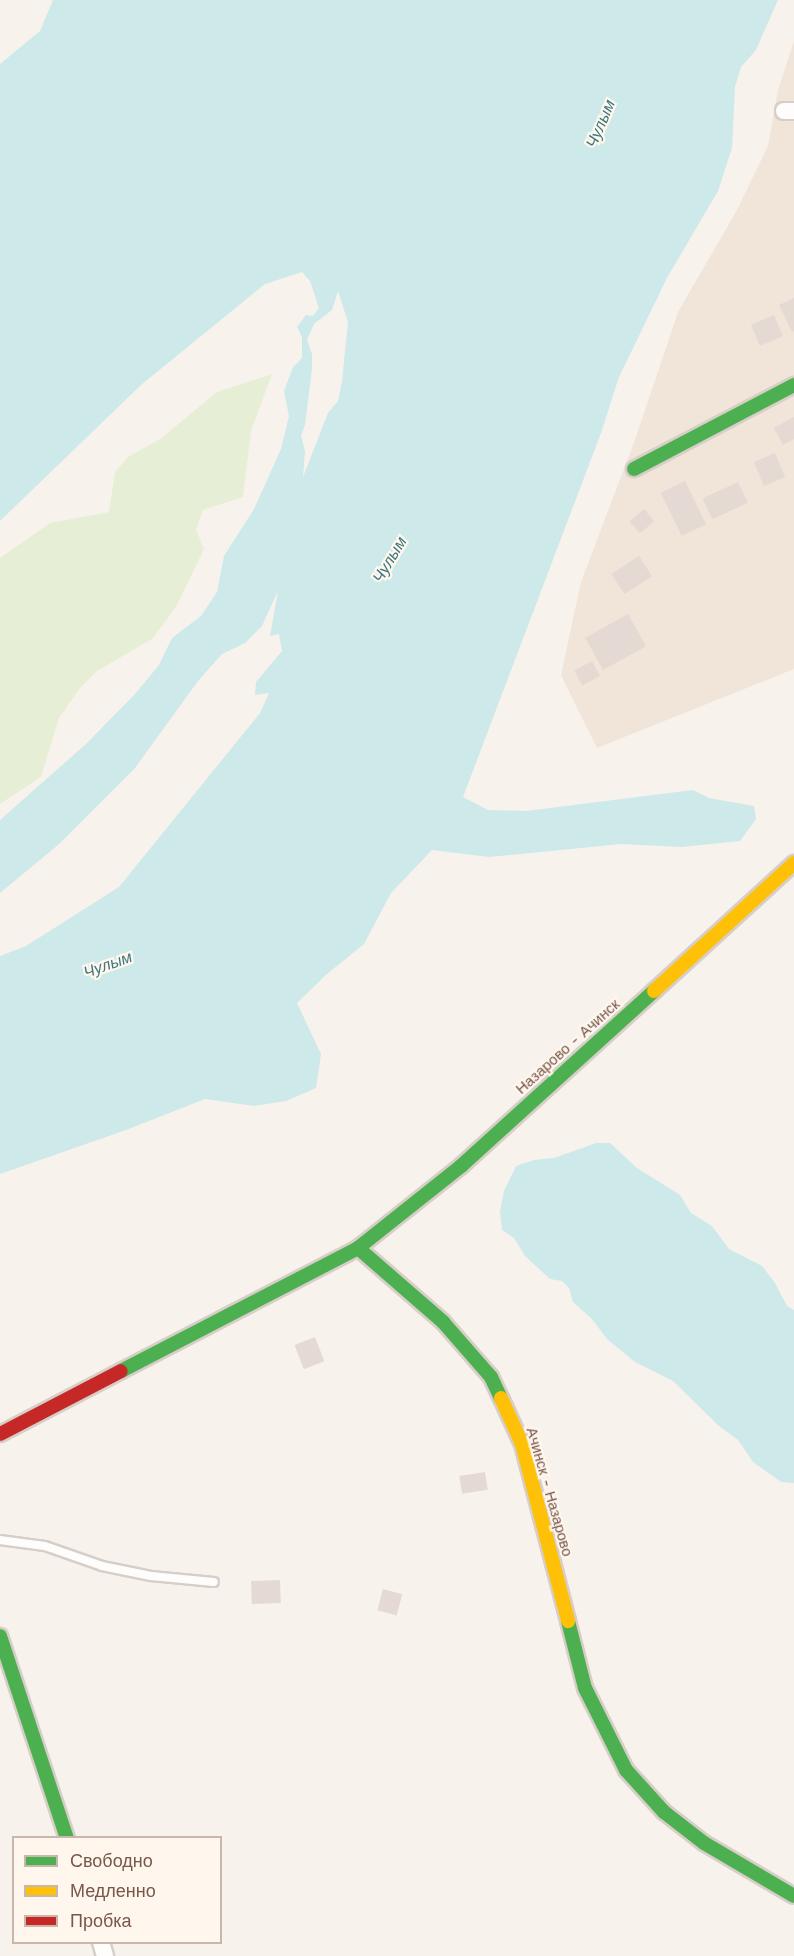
<!DOCTYPE html>
<meta charset="utf-8">
<style>
body{margin:0}
#map{position:relative;width:794px;height:1956px;overflow:hidden;background:#f8f2ec;font-family:"Work Sans",sans-serif}
div>[style]{position:absolute}
.residential>*{inset:0;background:#f1e4d9}
.green>*{inset:0;background:#e6efd6}
.water>*{inset:0;background:#cde9e9}
.building>*{inset:0;background:#e5dad3;transform-origin:0 0}
.roads{filter:drop-shadow(2px 0 #d7cec8) drop-shadow(-2px 0 #d7cec8) drop-shadow(0 2px #d7cec8) drop-shadow(0 -2px #d7cec8)}
.lane>*{height:8px;margin:-4px;padding:0 4px;transform-origin:4px;border-radius:4px;background:#fefdfc}
.street>*{height:16px;margin:-8px;padding:0 8px;transform-origin:8px;border-radius:8px;background:#fefdfc}
.fast>*{height:14px;margin:-7px;padding:0 7px;transform-origin:7px;border-radius:7px;background:#4caf50}
.slow>*{height:14px;margin:-7px;padding:0 7px;transform-origin:7px;border-radius:7px;background:#ffc107}
.jam>*{height:14px;margin:-7px;padding:0 7px;transform-origin:7px;border-radius:7px;background:#c62828}
span{translate:-50% -50%;white-space:nowrap;text-align:center;line-height:1.15;-webkit-text-stroke:4.5px #fff7ee;paint-order:stroke}
.street-label{font-size:15px;color:#78564a}
.water-label{font-size:16px;color:#3c787e;font-style:italic}
.legend{position:absolute;left:12px;top:1836px;width:210px;height:108px;box-sizing:border-box;background:#fff7ee;border:2px solid #c9b7ac;margin:0;padding:8px 10px;list-style:none;font-size:18px;color:#78564a}
.legend li{display:flex;align-items:center;gap:12px;height:30px}
.legend b{width:30px;border:2px solid #c9b7ac}
</style>
<div id="map">
<div class="residential">
<div style="clip-path:polygon(794px 41px,794px 669px,597px 748px,561px 675px,581px 582px,635px 440px,678px 312px,736px 212px,768px 146px,778px 90px)"></div>
</div>
<div class="green">
<div style="clip-path:polygon(272px 374px,251px 431px,243px 497px,203px 510px,196px 530px,204px 549px,176px 607px,152px 639px,97px 671px,80px 688px,59px 718px,41px 777px,0 804px,0 558px,50px 523px,109px 512px,115px 472px,128px 457px,160px 439px,217px 392px)"></div>
</div>
<div class="water">
<div style="clip-path:polygon(evenodd,53px 0,778px 0,756px 50px,741px 67px,735px 87px,732px 148px,718px 191px,667px 278px,619px 377px,601px 433px,463px 797px,488px 810px,526px 811px,693px 790px,709px 798px,754px 806px,756px 819px,740px 841px,682px 847px,621px 844px,489px 857px,432px 850px,391px 893px,364px 944px,327px 974px,297px 1003px,321px 1054px,316px 1088px,286px 1101px,254px 1106px,205px 1099px,126px 1130px,0 1174px,0 956px,26px 946px,119px 887px,260px 713px,269px 693px,255px 695px,256px 682px,282px 651px,279px 634px,270px 636px,278px 591px,262px 626px,245px 643px,222px 654px,198px 681px,135px 768px,58px 845px,0 893px,0 820px,86px 744px,135px 694px,159px 665px,172px 638px,201px 616px,217px 592px,224px 556px,254px 509px,281px 449px,289px 416px,284px 391px,293px 367px,302px 358px,302px 337px,297px 327px,306px 315px,313px 316px,319px 308px,310px 281px,302px 272px,265px 284px,141px 385px,0 521px,0 64px,40px 31px,53px 0,338px 291px,348px 322px,342px 381px,338px 401px,328px 413px,303px 477px,305px 451px,301px 436px,305px 425px,312px 369px,312px 354px,307px 340px,314px 324px,332px 310px,338px 291px)"></div>
<div style="clip-path:polygon(596px 1143px,610px 1143px,637px 1168px,680px 1195px,691px 1213px,712px 1226px,729px 1249px,762px 1266px,775px 1283px,787px 1306px,794px 1310px,794px 1483px,781px 1482px,753px 1462px,738px 1440px,719px 1426px,673px 1381px,635px 1362px,607px 1339px,592px 1319px,573px 1302px,569px 1288px,562px 1281px,550px 1279px,525px 1256px,514px 1238px,502px 1230px,500px 1212px,504px 1191px,516px 1166px,534px 1160px,554px 1158px)"></div>
</div>
<div class="building">
<div style="clip-path:polygon(794px 298px,794px 331px,792px 332px,779px 305px)"></div>
<div style="left:774px;top:315px;width:23px;height:25px;rotate:67deg"></div>
<div style="clip-path:polygon(794px 417px,794px 439px,783px 445px,774px 428px)"></div>
<div style="left:775px;top:453px;width:26px;height:23px;rotate:67deg"></div>
<div style="left:685px;top:481px;width:48px;height:27px;rotate:64deg"></div>
<div style="left:738px;top:482px;width:23px;height:39px;rotate:65deg"></div>
<div style="left:644px;top:509px;width:16px;height:19px;rotate:50deg"></div>
<div style="left:639px;top:556px;width:24px;height:33px;rotate:57deg"></div>
<div style="left:628px;top:614px;width:37px;height:49px;rotate:61deg"></div>
<div style="left:592px;top:661px;width:17px;height:20px;rotate:62deg"></div>
<div style="left:315px;top:1337px;width:26px;height:22px;rotate:69deg"></div>
<div style="left:485px;top:1472px;width:18px;height:26px;rotate:81deg"></div>
<div style="left:280px;top:1580px;width:23px;height:29px;rotate:88deg"></div>
<div style="left:383px;top:1589px;width:20px;height:22px;rotate:15deg"></div>
</div>
<div class="roads">
<div class="lane">
<div style="left:0;top:1540px;width:45px;rotate:7.6deg"></div>
<div style="left:45px;top:1546px;width:60px;rotate:19.3deg"></div>
<div style="left:102px;top:1566px;width:50px;rotate:11.5deg"></div>
<div style="left:151px;top:1576px;width:63px;rotate:5.4deg"></div>
</div>
<div class="street">
<div style="left:784px;top:111px;width:10px"></div>
<div style="left:101px;top:1942px;width:15px;rotate:74deg"></div>
</div>
<div class="fast">
<div style="left:634px;top:469px;width:181px;rotate:-27.7deg"></div>
<div style="left:358px;top:1248px;width:132px;rotate:-38.5deg"></div>
<div style="left:461px;top:1166px;width:261px;rotate:-42.2deg"></div>
<div style="left:121px;top:1371px;width:267px;rotate:-27.4deg"></div>
<div style="left:358px;top:1248px;width:113px;rotate:41deg"></div>
<div style="left:443px;top:1322px;width:73px;rotate:48.9deg"></div>
<div style="left:491px;top:1377px;width:23px;rotate:65deg"></div>
<div style="left:568px;top:1621px;width:69px;rotate:75.8deg"></div>
<div style="left:585px;top:1688px;width:92px;rotate:63.4deg"></div>
<div style="left:626px;top:1770px;width:57px;rotate:47.9deg"></div>
<div style="left:664px;top:1812px;width:51px;rotate:37.8deg"></div>
<div style="left:704px;top:1843px;width:104px;rotate:30.5deg"></div>
<div style="left:0;top:1636px;width:213px;rotate:71.7deg"></div>
</div>
<div class="slow">
<div style="left:654px;top:991px;width:190px;rotate:-42.4deg"></div>
<div style="left:501px;top:1398px;width:51px;rotate:65.5deg"></div>
<div style="left:522px;top:1444px;width:183px;rotate:75.4deg"></div>
</div>
<div class="jam">
<div style="left:0;top:1434px;width:136px;rotate:-27.5deg"></div>
</div>
</div>
<div class="street-label">
<span style="left:568px;top:1047px;rotate:-42deg">Назарово - Ачинск</span>
<span style="left:549px;top:1492px;rotate:74deg">Ачинск - Назарово</span>
</div>
<div class="water-label">
<span style="left:601px;top:124px;rotate:-67deg">Чулым</span>
<span style="left:390px;top:560px;rotate:-59deg">Чулым</span>
<span style="left:108px;top:965px;rotate:-20deg">Чулым</span>
</div>
<ul class="legend">
<li><b style="height:8px;background:#4caf50"></b>Свободно</li>
<li><b style="height:8px;background:#ffc107"></b>Медленно</li>
<li><b style="height:8px;background:#c62828"></b>Пробка</li>
</ul>
</div>
